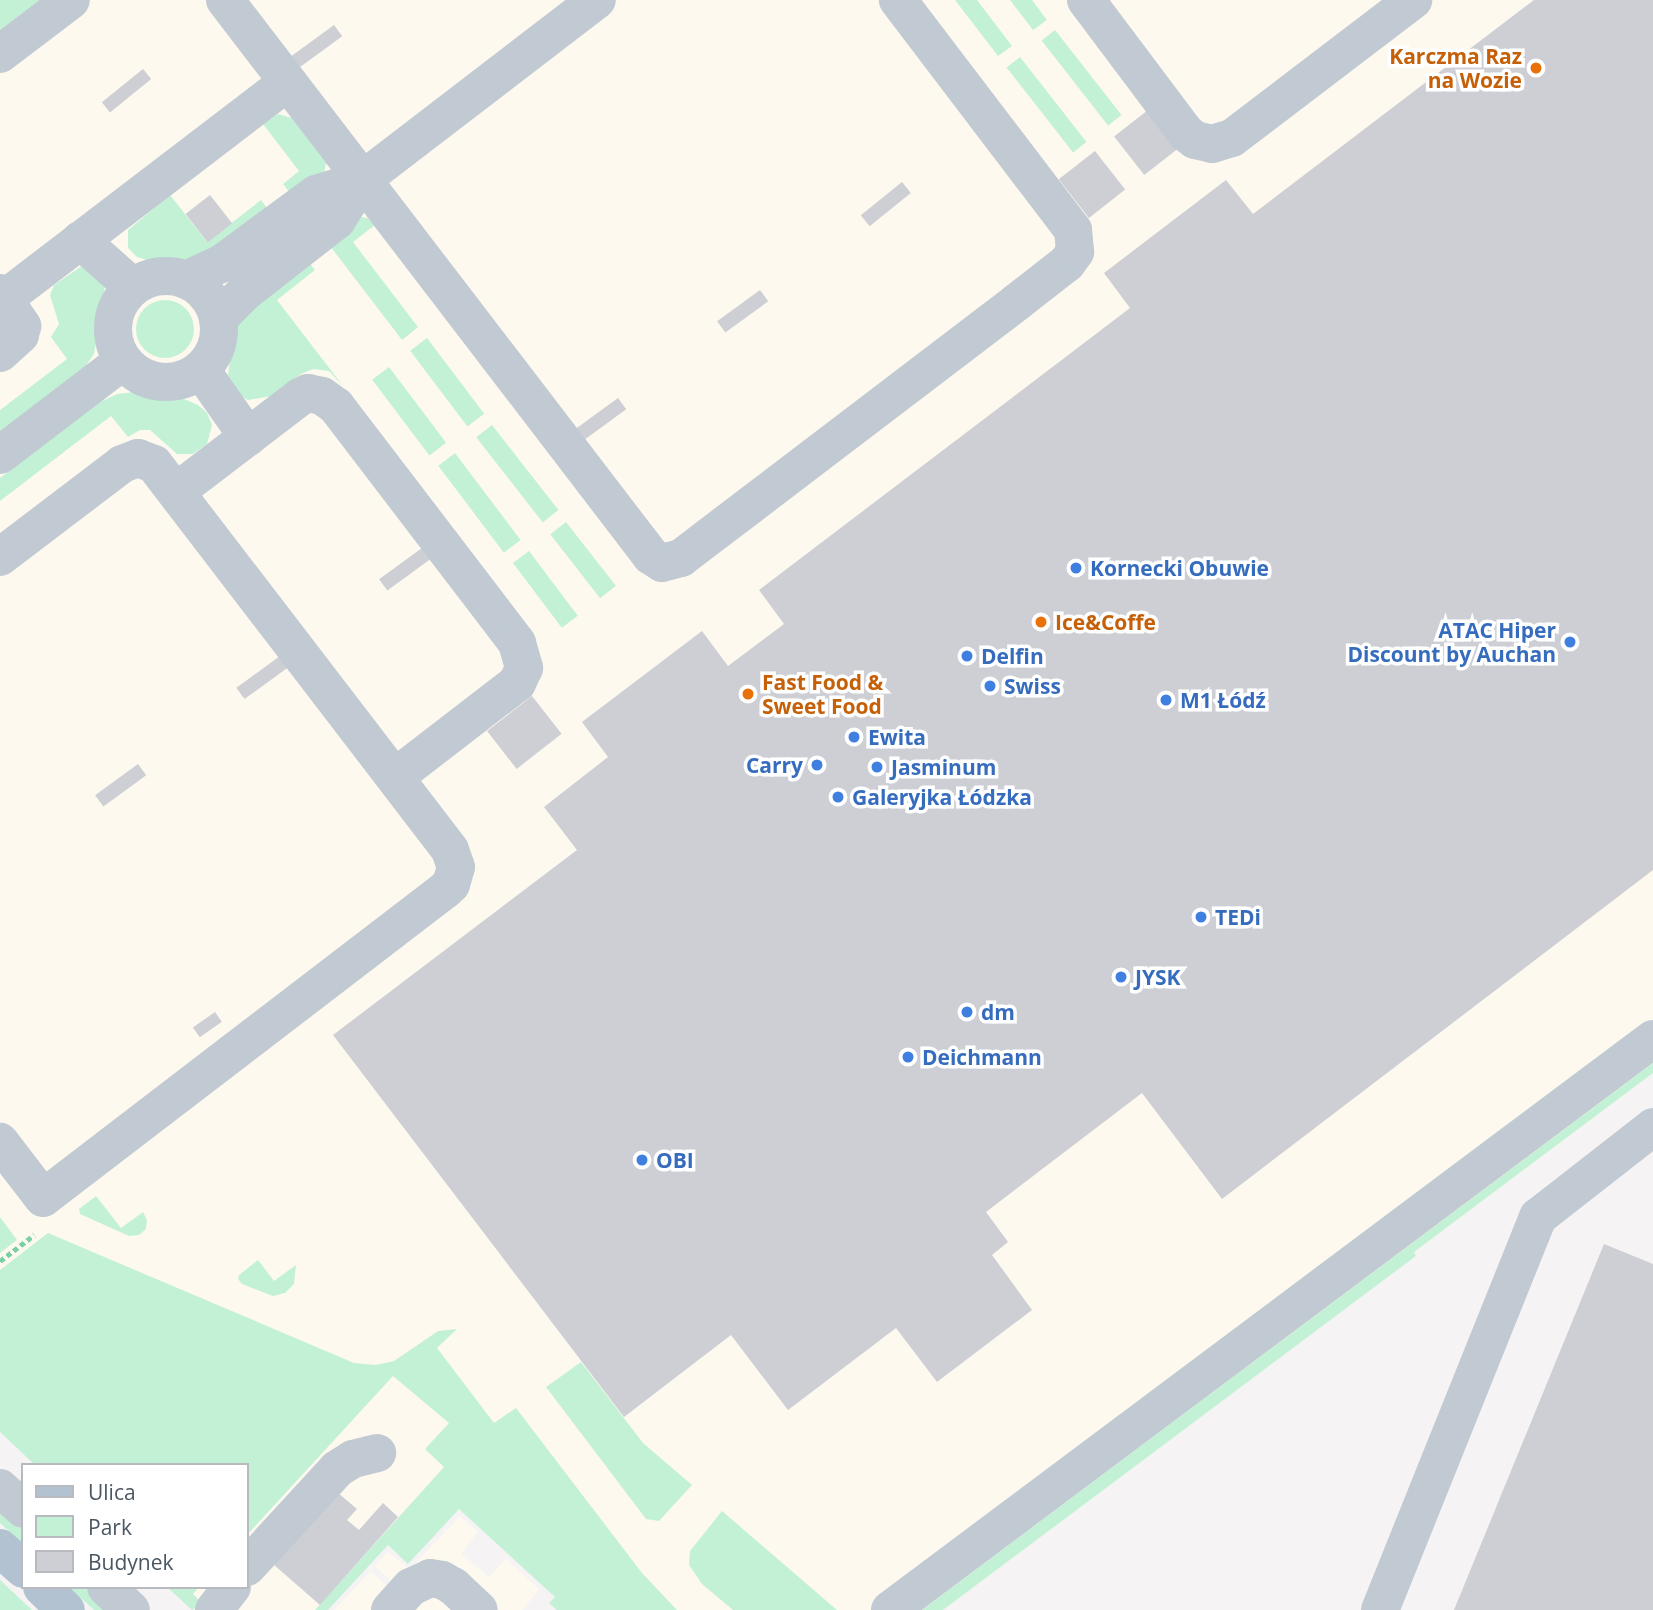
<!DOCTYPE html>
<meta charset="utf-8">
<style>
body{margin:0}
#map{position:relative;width:1653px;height:1610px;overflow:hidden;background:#f5f3f3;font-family:"Open Sans",sans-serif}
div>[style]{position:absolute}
.commercial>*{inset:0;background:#fdf9ef}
.green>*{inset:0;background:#c3f1d5;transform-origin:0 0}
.round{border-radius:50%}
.building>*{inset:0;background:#cdcfd5;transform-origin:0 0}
.path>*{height:4.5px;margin-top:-2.25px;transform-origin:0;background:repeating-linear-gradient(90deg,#7ad0a6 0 5px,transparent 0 8.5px)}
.minor>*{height:38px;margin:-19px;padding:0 19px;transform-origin:19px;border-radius:19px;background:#c1cad2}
.minor>.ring{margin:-19px;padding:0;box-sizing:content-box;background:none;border:38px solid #c1cad2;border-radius:50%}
.major>*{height:38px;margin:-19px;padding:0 19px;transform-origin:19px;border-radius:19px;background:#b3c2d1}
.dots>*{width:19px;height:19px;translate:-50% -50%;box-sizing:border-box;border:4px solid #fff;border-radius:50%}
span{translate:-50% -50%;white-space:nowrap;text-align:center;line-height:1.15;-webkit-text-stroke:7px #fff;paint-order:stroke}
.food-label{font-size:21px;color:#c56008;font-weight:700}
.right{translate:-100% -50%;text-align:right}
.left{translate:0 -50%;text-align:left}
.shop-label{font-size:21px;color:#366cbe;font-weight:700}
.legend{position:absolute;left:21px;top:1463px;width:228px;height:126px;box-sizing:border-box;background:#fff;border:2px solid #b7bbc0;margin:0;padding:9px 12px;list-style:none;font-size:21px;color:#4a5661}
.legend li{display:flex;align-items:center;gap:14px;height:35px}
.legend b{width:35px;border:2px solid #b7bbc0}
</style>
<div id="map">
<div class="commercial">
<div style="clip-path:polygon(7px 0,1653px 0,1653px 1073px,1414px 1252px,1416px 1256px,943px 1610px,670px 1610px,445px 1467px,315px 1610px,195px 1610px,193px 1594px,199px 1587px,247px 1587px,247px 1535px,391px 1376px,0 1294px,0 5px)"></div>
<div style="clip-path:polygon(460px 1516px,478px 1532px,461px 1554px,489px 1577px,506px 1559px,539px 1589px,523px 1610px,334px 1610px,371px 1571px,389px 1588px,395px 1585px,375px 1566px,388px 1552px,410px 1569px)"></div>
</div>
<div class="green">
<div style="clip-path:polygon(0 0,40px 0,0 30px)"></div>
<div style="clip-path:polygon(955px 0,977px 0,1012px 46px,998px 56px)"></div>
<div style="clip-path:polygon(1010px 0,1032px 0,1047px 20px,1033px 30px)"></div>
<div style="left:1055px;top:30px;width:108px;height:17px;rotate:52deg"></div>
<div style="left:1020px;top:57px;width:108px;height:17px;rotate:52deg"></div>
<div style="clip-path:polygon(278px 114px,292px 118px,326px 163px,324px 173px,293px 197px,283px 184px,299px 171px,263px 124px)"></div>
<div style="clip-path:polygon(170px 195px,207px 242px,261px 200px,271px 213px,189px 263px,154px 262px,137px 257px,128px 248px,128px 230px)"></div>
<div style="clip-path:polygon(361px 217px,368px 218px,375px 225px,353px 242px,418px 327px,402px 340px,327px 242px)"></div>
<div style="clip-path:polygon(305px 258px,315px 270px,277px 300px,343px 386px,329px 371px,313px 369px,301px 374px,272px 396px,248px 400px,241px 397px,228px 375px,234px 329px)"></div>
<div style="clip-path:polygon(82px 266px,105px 286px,94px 354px,85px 367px,0 433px,0 410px,67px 359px,51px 337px,59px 324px,50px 295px,54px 285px)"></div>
<div class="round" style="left:136px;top:300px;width:58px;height:58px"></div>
<div style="left:427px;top:338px;width:95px;height:21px;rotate:53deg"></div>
<div style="left:389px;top:367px;width:95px;height:21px;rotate:53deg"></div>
<div style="clip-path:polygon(134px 392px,184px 399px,198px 405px,207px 413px,212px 425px,207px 444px,193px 454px,177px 454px,150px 430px,140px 430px,128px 437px,111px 416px,0 501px,0 478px,100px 402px,117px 394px)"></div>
<div style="left:492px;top:425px;width:108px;height:20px;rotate:52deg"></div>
<div style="left:455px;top:453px;width:109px;height:21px;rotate:53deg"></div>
<div style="left:566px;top:522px;width:81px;height:20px;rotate:52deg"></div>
<div style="left:529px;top:551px;width:81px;height:20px;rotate:53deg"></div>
<div style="clip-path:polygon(1653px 1063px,1653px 1073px,1414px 1252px,1416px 1256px,943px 1610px,922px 1610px)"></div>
<div style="clip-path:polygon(96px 1196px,121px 1228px,143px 1212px,147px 1220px,146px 1229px,139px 1235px,129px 1236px,80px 1214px,79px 1209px)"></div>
<div style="clip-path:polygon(0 1217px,17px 1240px,0 1253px)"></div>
<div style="clip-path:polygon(48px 1233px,354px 1363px,376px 1365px,394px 1361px,438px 1331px,457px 1329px,437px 1348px,494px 1423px,516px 1408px,642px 1573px,677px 1610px,557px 1610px,549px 1603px,555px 1597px,459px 1509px,408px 1564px,388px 1545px,328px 1610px,315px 1610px,444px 1467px,425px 1449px,449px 1423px,393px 1376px,247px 1535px,247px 1465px,35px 1465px,0 1432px,0 1270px)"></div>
<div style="clip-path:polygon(258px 1260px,274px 1281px,296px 1265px,294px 1284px,285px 1293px,273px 1296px,242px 1284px,238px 1279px,239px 1275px)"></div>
<div style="clip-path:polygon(581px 1362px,643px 1443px,692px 1485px,659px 1521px,646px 1519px,546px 1387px)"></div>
<div style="clip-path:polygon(0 1510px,23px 1531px,23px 1544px,0 1523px)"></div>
<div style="clip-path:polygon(722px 1511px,837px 1610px,733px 1610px,702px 1584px,689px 1565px,690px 1551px)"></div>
<div style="clip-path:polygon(0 1580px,32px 1610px,0 1610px)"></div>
<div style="clip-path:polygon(69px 1587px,84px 1587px,108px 1610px,94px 1610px)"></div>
<div style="clip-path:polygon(167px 1587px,199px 1587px,193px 1594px,202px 1603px,192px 1610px)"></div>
</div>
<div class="building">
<div style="clip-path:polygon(1534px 0,1653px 0,1653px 870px,1222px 1199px,1142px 1093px,986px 1212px,1008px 1242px,992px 1255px,1032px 1310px,937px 1382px,896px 1328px,788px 1410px,731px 1335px,624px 1417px,333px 1035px,577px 850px,544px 807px,608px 757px,582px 722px,702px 631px,728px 666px,784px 624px,759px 590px,1130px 308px,1104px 273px,1226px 180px,1253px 214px)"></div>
<div style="left:334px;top:25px;width:14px;height:53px;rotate:54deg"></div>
<div style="left:143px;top:69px;width:13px;height:53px;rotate:51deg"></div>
<div style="left:1148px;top:110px;width:49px;height:43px;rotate:52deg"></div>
<div style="left:1095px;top:151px;width:49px;height:46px;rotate:52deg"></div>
<div style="left:902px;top:182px;width:14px;height:53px;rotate:51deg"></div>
<div style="left:210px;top:195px;width:36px;height:31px;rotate:52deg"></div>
<div style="left:760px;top:290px;width:14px;height:53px;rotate:54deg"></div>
<div style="left:618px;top:398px;width:14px;height:53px;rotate:54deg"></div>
<div style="left:422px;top:548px;width:14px;height:53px;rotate:54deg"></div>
<div style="left:280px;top:656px;width:14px;height:54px;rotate:54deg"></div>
<div style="left:532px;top:696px;width:48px;height:57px;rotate:52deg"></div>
<div style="left:138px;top:764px;width:14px;height:53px;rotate:54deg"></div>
<div style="left:215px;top:1012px;width:12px;height:27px;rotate:55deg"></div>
<div style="clip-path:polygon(1604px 1244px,1653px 1264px,1653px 1610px,1454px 1610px)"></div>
<div style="clip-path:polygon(337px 1492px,357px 1509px,347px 1520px,359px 1530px,383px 1503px,398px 1517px,320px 1605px,273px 1564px)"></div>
</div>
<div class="path">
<div style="left:0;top:1261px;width:43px;rotate:-37.4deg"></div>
</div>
<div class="minor">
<div style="left:225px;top:0;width:700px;rotate:52.54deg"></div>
<div style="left:651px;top:556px;width:13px;rotate:32deg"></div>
<div style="left:662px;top:563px;width:20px;rotate:-15deg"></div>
<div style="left:681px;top:558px;width:422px;rotate:-37.3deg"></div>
<div style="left:1017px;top:302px;width:63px;rotate:-38deg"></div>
<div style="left:1067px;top:263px;width:14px;rotate:-54deg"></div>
<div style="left:1075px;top:252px;width:22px;rotate:-95deg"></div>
<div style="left:1073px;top:230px;width:289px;rotate:-127.3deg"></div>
<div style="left:1086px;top:0;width:166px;rotate:53.1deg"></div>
<div style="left:1186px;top:133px;width:11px;rotate:38deg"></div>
<div style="left:1195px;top:140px;width:17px;rotate:13deg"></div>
<div style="left:1212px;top:144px;width:21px;rotate:-17deg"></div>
<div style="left:1232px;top:138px;width:228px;rotate:-37.3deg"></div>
<div style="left:0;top:54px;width:89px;rotate:-37.3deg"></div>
<div style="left:80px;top:240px;width:71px;rotate:41.6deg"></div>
<div class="ring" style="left:113px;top:276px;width:68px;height:68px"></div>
<div style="left:186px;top:280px;width:38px;rotate:-25deg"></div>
<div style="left:221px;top:264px;width:118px;rotate:-36.4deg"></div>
<div style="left:316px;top:194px;width:48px;rotate:-16.9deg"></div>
<div style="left:362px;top:180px;width:296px;rotate:-37.5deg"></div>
<div style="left:0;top:293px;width:40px;rotate:56deg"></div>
<div style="left:22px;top:326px;width:9px;rotate:103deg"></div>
<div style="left:20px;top:335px;width:27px;rotate:138deg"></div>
<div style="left:4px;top:299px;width:357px;rotate:-37.4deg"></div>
<div style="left:218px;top:319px;width:38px;rotate:-45deg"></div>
<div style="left:245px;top:292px;width:117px;rotate:-38deg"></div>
<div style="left:337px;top:220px;width:47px;rotate:-58deg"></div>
<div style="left:201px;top:370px;width:82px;rotate:55deg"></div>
<div style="left:0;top:455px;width:155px;rotate:-37.4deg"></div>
<div style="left:177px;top:491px;width:155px;rotate:-37.4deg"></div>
<div style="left:300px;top:397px;width:9px;rotate:-27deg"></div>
<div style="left:308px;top:393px;width:14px;rotate:12deg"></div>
<div style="left:322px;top:396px;width:17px;rotate:36deg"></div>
<div style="left:336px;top:406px;width:298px;rotate:52.6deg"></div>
<div style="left:517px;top:643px;width:26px;rotate:74deg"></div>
<div style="left:524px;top:668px;width:17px;rotate:115deg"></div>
<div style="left:517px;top:683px;width:154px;rotate:142.4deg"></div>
<div style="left:0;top:557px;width:153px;rotate:-37.3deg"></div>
<div style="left:122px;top:464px;width:17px;rotate:-21deg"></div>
<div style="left:138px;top:458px;width:17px;rotate:21deg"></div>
<div style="left:154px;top:464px;width:486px;rotate:52.5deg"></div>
<div style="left:450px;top:850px;width:18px;rotate:71deg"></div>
<div style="left:456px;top:867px;width:18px;rotate:106deg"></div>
<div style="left:451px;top:884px;width:8px;rotate:135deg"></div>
<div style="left:445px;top:890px;width:506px;rotate:142.54deg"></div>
<div style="left:43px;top:1198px;width:71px;rotate:-127.5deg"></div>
<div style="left:0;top:1488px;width:31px;rotate:42deg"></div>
<div style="left:247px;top:1567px;width:133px;rotate:-47.4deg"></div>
<div style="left:337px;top:1469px;width:19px;rotate:-32deg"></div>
<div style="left:353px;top:1459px;width:25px;rotate:-14deg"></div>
<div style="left:106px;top:1587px;width:34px;rotate:43deg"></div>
<div style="left:214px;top:1610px;width:29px;rotate:-52deg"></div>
<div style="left:390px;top:1610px;width:31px;rotate:-48deg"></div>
<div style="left:411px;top:1587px;width:21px;rotate:-25deg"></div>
<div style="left:430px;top:1578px;width:12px;rotate:9deg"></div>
<div style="left:442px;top:1580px;width:13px;rotate:29deg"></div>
<div style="left:453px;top:1586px;width:35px;rotate:43deg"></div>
<div style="left:890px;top:1610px;width:953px;rotate:-36.81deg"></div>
<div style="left:1380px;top:1610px;width:424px;rotate:-68.1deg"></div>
<div style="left:1538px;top:1217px;width:146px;rotate:-38deg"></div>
</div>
<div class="major">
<div style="left:0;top:1548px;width:31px;rotate:42deg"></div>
<div style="left:42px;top:1587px;width:33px;rotate:44deg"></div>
</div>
<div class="dots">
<div style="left:1536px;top:68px;background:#e8710a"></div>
<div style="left:1076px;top:568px;background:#3f7fe0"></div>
<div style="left:1041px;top:622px;background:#e8710a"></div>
<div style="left:1570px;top:642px;background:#3f7fe0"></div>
<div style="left:967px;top:656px;background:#3f7fe0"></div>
<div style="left:990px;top:686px;background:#3f7fe0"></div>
<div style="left:748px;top:694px;background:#e8710a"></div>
<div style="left:1166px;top:700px;background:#3f7fe0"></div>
<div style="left:854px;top:737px;background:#3f7fe0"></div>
<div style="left:817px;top:765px;background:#3f7fe0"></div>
<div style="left:877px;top:767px;background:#3f7fe0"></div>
<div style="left:838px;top:797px;background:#3f7fe0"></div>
<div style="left:1201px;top:917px;background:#3f7fe0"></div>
<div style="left:1121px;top:977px;background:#3f7fe0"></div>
<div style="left:967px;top:1012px;background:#3f7fe0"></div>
<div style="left:908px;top:1057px;background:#3f7fe0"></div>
<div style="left:642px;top:1160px;background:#3f7fe0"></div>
</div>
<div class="food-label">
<span class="right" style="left:1522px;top:68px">Karczma Raz<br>na Wozie</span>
<span class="left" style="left:1055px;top:622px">Ice&amp;Coffe</span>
<span class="left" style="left:762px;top:694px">Fast Food &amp;<br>Sweet Food</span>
</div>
<div class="shop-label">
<span class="left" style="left:1090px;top:568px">Kornecki Obuwie</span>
<span class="right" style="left:1556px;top:642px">ATAC Hiper<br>Discount by Auchan</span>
<span class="left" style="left:981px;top:656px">Delfin</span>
<span class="left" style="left:1004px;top:686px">Swiss</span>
<span class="left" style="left:1180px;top:700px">M1 Łódź</span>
<span class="left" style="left:868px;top:737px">Ewita</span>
<span class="right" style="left:803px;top:765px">Carry</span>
<span class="left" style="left:891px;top:767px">Jasminum</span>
<span class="left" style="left:852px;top:797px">Galeryjka Łódzka</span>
<span class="left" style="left:1215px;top:917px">TEDi</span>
<span class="left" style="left:1135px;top:977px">JYSK</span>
<span class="left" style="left:981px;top:1012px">dm</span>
<span class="left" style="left:922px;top:1057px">Deichmann</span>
<span class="left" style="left:656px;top:1160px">OBI</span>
</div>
<ul class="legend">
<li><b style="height:9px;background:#b3c2d1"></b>Ulica</li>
<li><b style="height:19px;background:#c3f1d5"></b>Park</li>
<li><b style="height:19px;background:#cdcfd5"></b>Budynek</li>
</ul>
</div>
